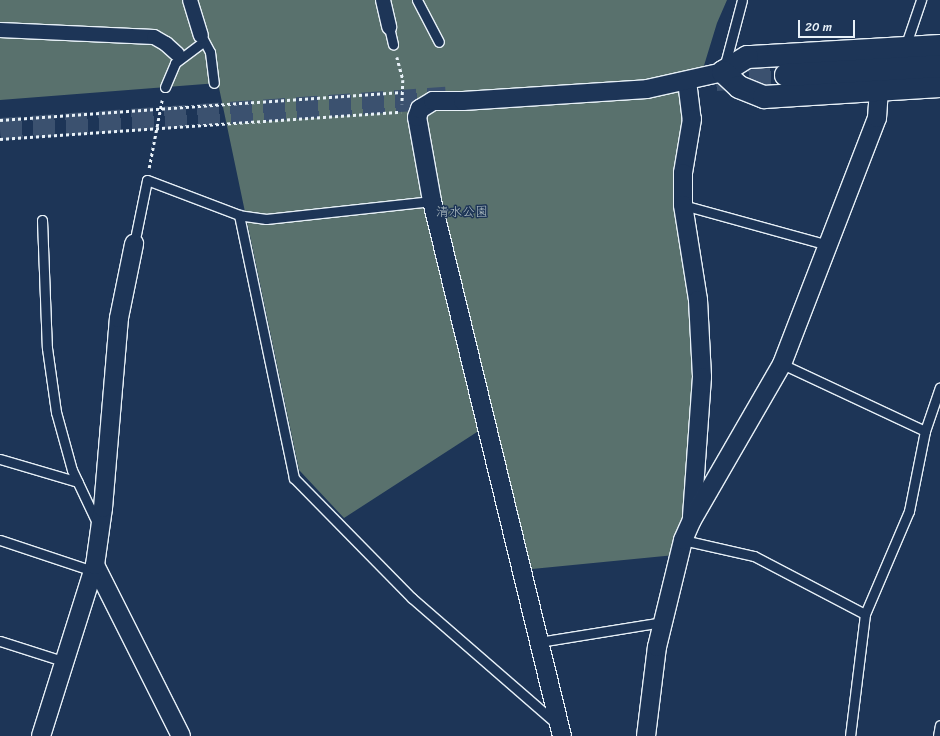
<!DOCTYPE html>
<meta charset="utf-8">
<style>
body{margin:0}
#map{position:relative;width:940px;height:736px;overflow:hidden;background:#1d3557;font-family:Sriracha,"Klee One",sans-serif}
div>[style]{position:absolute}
.green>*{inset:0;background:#59716d}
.tertiary-tunnel>*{height:22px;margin-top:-11px;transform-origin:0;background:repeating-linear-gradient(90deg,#3b516f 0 22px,transparent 0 33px)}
.path>*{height:2.5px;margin-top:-1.25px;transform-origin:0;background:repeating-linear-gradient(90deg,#e8f1f8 0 3px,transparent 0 6px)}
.roads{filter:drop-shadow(1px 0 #e8f1f8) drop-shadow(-1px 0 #e8f1f8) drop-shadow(0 1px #e8f1f8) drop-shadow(0 -1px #e8f1f8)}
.service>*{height:9px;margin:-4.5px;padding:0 4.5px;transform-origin:4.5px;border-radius:4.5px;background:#1d3557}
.pedestrian>*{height:14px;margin:-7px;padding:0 7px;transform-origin:7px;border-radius:7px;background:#1d3557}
.minor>*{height:18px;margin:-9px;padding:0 9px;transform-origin:9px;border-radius:9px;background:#1d3557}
.tertiary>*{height:22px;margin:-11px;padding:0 11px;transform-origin:11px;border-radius:11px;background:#1d3557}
span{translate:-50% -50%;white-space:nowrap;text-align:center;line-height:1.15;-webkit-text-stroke:3px #1d3557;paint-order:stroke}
.park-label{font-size:13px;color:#b6c4c7}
.scale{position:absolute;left:798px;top:20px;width:57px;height:18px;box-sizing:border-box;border:2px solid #e8f1f8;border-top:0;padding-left:5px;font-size:12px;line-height:14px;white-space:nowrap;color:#e8f1f8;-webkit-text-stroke:3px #1d3557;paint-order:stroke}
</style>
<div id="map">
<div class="green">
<div style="clip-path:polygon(0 0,727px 0,717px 23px,680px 144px,698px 344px,695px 453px,675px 555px,532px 569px,494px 421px,344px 518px,299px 470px,218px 83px,0 100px)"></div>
</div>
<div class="tertiary-tunnel">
<div style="left:716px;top:80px;width:70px;rotate:-4.1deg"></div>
<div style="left:0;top:129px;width:447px;rotate:-4deg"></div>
</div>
<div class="path">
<div style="left:397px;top:57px;width:24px;rotate:75deg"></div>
<div style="left:403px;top:80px;width:24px;rotate:92deg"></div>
<div style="left:0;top:120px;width:403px;rotate:-4deg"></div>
<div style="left:0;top:139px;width:402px;rotate:-3.9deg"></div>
<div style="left:149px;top:168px;width:69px;rotate:-79.2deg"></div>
</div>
<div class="roads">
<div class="service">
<div style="left:417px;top:0;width:47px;rotate:62.4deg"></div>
<div style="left:389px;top:27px;width:18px;rotate:77deg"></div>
<div style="left:202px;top:37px;width:17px;rotate:62deg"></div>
<div style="left:210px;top:52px;width:31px;rotate:83deg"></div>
<div style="left:905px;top:47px;width:50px;rotate:-71.2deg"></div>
<div style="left:724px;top:68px;width:70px;rotate:-75.2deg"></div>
<div style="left:165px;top:87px;width:26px;rotate:-67deg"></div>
<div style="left:175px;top:63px;width:36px;rotate:-37deg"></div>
<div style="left:432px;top:201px;width:167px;rotate:173.8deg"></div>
<div style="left:266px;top:219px;width:27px;rotate:-172deg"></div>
<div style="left:239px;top:215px;width:269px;rotate:78.2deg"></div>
<div style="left:294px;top:478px;width:168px;rotate:45.5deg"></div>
<div style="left:412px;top:598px;width:191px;rotate:41deg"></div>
<div style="left:683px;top:205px;width:150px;rotate:15.4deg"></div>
<div style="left:42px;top:220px;width:128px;rotate:87.8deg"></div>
<div style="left:47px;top:348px;width:65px;rotate:82deg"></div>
<div style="left:56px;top:412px;width:60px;rotate:74.6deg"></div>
<div style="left:72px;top:470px;width:61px;rotate:64.7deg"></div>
<div style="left:134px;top:244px;width:65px;rotate:-78.5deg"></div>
<div style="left:147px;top:180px;width:98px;rotate:20.8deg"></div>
<div style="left:782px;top:364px;width:158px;rotate:25.1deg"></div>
<div style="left:925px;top:431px;width:82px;rotate:101.3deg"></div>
<div style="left:909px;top:511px;width:112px;rotate:113.1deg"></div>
<div style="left:865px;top:614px;width:123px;rotate:97deg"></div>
<div style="left:925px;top:431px;width:46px;rotate:-71.2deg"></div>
<div style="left:0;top:459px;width:81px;rotate:16.4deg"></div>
<div style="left:0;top:540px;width:98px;rotate:18.4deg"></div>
<div style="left:683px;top:540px;width:73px;rotate:12.7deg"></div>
<div style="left:754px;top:556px;width:125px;rotate:27.6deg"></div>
<div style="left:0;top:641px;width:69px;rotate:17.7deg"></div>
<div style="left:539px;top:642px;width:126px;rotate:-9.2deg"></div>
<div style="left:938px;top:736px;width:11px;rotate:-80deg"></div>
</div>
<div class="pedestrian">
<div style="left:190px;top:0;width:37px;rotate:73deg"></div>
<div style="left:383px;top:0;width:28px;rotate:77deg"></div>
<div style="left:0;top:30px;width:154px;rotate:2.6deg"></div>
<div style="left:154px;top:37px;width:14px;rotate:30deg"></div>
<div style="left:166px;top:44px;width:15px;rotate:42deg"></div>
</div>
<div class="minor">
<div style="left:687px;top:81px;width:38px;rotate:83deg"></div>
<div style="left:692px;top:119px;width:55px;rotate:99.5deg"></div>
<div style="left:683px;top:173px;width:32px;rotate:90deg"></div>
<div style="left:683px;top:205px;width:96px;rotate:81deg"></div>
<div style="left:698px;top:300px;width:77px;rotate:87deg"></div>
<div style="left:702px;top:377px;width:140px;rotate:94.1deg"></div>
<div style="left:95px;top:565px;width:191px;rotate:63.3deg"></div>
<div style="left:41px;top:736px;width:179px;rotate:-72.5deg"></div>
<div style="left:95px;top:565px;width:58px;rotate:-82deg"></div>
<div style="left:103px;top:508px;width:191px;rotate:-85.2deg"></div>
<div style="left:119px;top:318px;width:76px;rotate:-78.5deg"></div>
<div style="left:562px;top:736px;width:551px;rotate:-103.66deg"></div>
<div style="left:432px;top:201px;width:85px;rotate:-100.1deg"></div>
<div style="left:417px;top:117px;width:9px;rotate:-69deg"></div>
<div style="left:420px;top:109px;width:15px;rotate:-32deg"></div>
<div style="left:433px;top:101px;width:30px"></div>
<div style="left:463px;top:101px;width:184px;rotate:-3.7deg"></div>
<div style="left:647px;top:89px;width:78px;rotate:-12.6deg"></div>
<div style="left:646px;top:736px;width:90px;rotate:-83deg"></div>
<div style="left:657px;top:647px;width:110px;rotate:-76.3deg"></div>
<div style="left:683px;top:540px;width:22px;rotate:-66deg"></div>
<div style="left:692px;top:520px;width:180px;rotate:-60deg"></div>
<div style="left:782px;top:364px;width:264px;rotate:-68.9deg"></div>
<div style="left:877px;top:118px;width:27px;rotate:-86deg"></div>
</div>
<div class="tertiary">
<div style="left:940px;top:46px;width:193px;rotate:176.7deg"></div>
<div style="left:747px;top:57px;width:28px;rotate:148deg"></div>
<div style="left:723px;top:72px;width:22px;rotate:43deg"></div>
<div style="left:739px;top:87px;width:27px;rotate:22deg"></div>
<div style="left:764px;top:97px;width:176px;rotate:-3.6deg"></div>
<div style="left:786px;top:75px;width:154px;rotate:-3.3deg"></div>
</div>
</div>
<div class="park-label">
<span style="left:462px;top:212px">清水公園</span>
</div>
<div class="scale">20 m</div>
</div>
